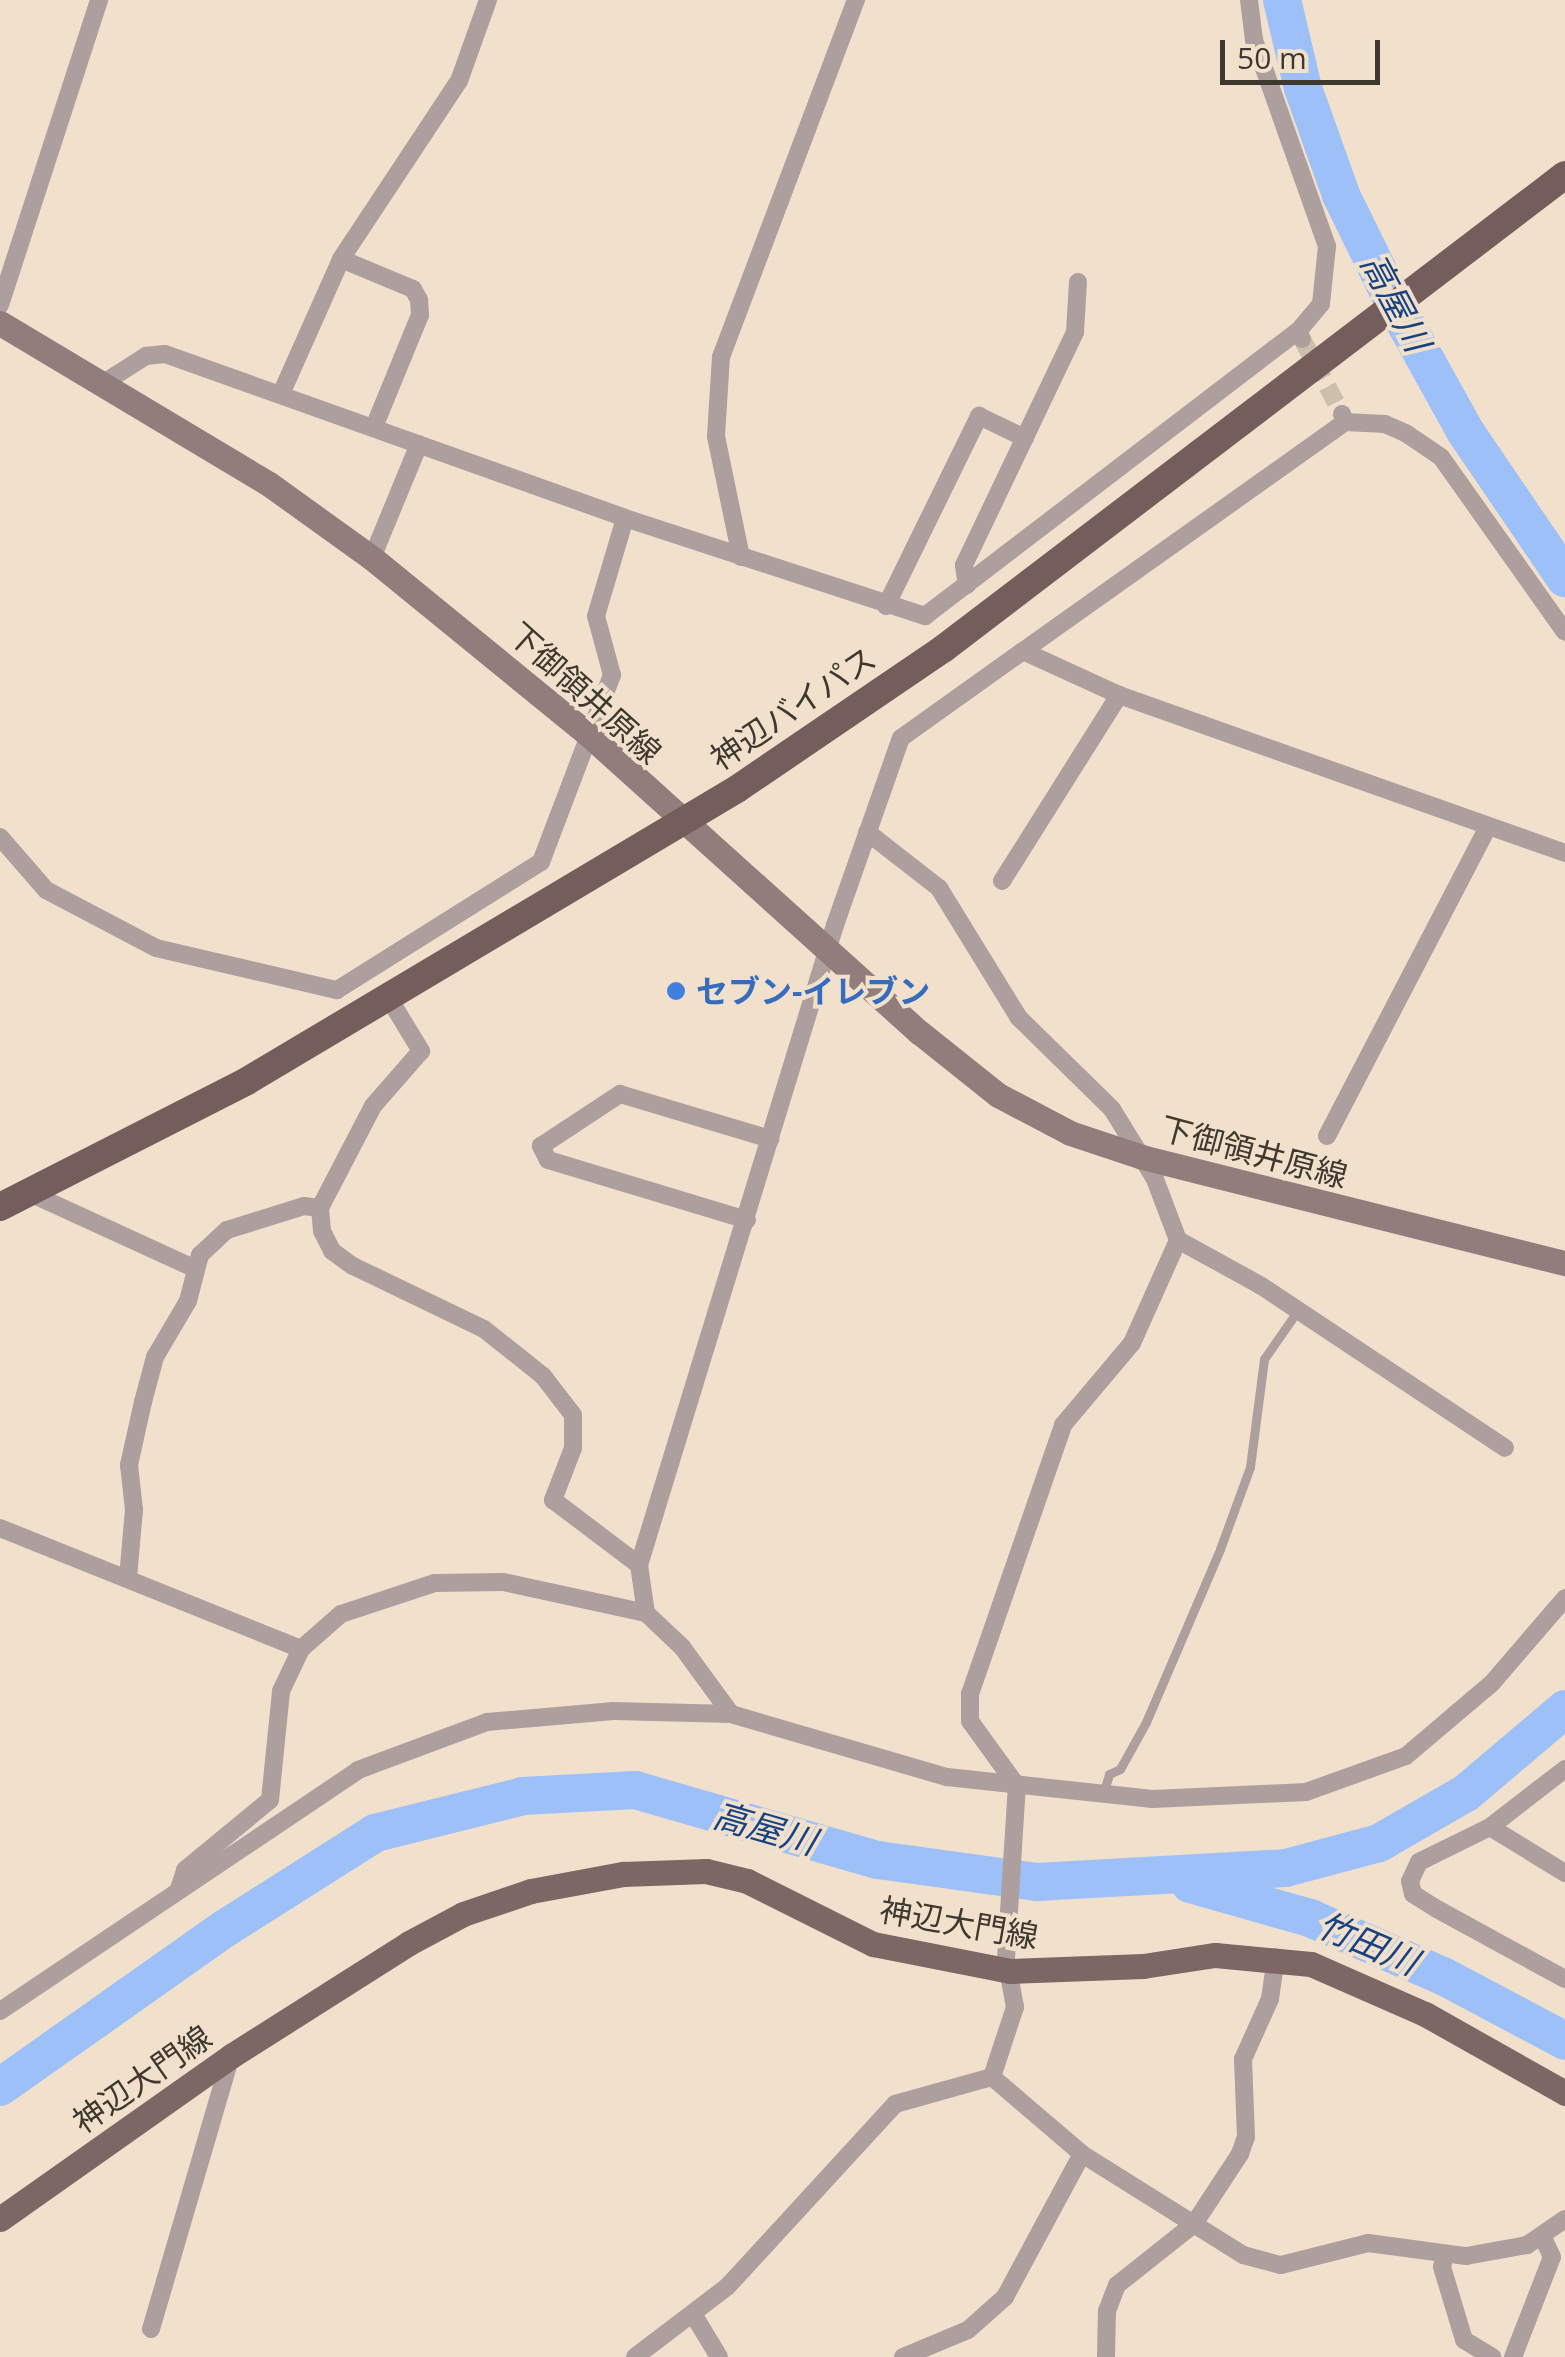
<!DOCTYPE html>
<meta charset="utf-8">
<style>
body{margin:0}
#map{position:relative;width:1565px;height:2357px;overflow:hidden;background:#f1e1cc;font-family:"Open Sans","Noto Sans JP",sans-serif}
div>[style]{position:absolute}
.river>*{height:38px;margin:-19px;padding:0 19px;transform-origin:19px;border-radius:19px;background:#9cc0f7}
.minor-tunnel>*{height:18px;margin-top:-9px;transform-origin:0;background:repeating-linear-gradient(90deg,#cdbfad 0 18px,transparent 0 27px)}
.service>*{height:9px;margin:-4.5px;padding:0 4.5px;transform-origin:4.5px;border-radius:4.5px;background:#ac9f9d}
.minor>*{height:18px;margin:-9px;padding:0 9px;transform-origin:9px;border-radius:9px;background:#ac9f9d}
.secondary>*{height:25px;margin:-12.5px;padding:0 12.5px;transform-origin:12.5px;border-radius:12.5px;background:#917e7c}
.primary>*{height:25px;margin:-12.5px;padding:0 12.5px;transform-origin:12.5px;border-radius:12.5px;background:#7d6764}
.trunk>*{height:28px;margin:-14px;padding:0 14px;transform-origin:14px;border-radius:14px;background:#745d5a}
.dots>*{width:28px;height:28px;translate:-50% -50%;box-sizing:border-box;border:5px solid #f1e1cc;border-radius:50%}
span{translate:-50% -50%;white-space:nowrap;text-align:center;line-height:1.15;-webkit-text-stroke:8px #f1e1cc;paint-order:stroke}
.street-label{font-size:32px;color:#3e382f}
.shop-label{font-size:32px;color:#366cbe;font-weight:700}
.left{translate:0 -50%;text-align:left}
.water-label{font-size:35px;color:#184383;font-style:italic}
.scale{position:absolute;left:1220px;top:40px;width:160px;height:45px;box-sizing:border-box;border:5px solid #3e382f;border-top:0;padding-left:12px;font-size:30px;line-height:35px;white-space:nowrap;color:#3e382f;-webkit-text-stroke:8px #f1e1cc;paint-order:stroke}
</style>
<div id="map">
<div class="river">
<div style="left:1282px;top:0;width:90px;rotate:76.6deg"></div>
<div style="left:1303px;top:88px;width:114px;rotate:70.4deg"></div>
<div style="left:1341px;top:195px;width:118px;rotate:63.9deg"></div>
<div style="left:1393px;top:301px;width:149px;rotate:61deg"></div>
<div style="left:1465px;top:431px;width:178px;rotate:55.8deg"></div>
<div style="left:1190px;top:1884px;width:125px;rotate:15.8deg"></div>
<div style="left:1310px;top:1918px;width:145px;rotate:23.6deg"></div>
<div style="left:1443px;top:1976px;width:138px;rotate:28deg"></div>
<div style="left:0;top:2087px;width:274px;rotate:-35.2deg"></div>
<div style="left:224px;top:1929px;width:179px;rotate:-32.4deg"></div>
<div style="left:375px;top:1833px;width:153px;rotate:-14deg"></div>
<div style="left:523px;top:1796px;width:112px;rotate:-3.1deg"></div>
<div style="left:635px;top:1790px;width:253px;rotate:16.1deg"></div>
<div style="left:878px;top:1860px;width:161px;rotate:7.9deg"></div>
<div style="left:1037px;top:1882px;width:249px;rotate:-3.2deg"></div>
<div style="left:1286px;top:1868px;width:96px;rotate:-15deg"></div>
<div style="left:1379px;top:1843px;width:100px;rotate:-29.9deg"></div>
<div style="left:1466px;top:1793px;width:130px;rotate:-40.3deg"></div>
</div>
<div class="minor-tunnel">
<div style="left:1302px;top:339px;width:85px;rotate:61.9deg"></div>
</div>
<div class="service">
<div style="left:1103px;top:1794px;width:21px;rotate:-73deg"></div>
<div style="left:1109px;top:1774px;width:12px;rotate:-24deg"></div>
<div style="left:1120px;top:1769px;width:54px;rotate:-61deg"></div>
<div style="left:1146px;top:1722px;width:188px;rotate:-66.8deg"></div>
<div style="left:1220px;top:1549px;width:87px;rotate:-69.9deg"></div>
<div style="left:1250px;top:1467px;width:109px;rotate:-82.6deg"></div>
<div style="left:1264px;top:1359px;width:60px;rotate:-55.2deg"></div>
</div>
<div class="minor">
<div style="left:1249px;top:0;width:40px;rotate:82.9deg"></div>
<div style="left:1254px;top:40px;width:219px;rotate:70.5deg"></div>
<div style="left:1327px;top:246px;width:58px;rotate:95.9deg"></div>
<div style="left:1321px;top:304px;width:35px;rotate:130deg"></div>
<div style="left:1298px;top:331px;width:9px;rotate:63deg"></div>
<div style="left:341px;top:259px;width:78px;rotate:22.6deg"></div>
<div style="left:413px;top:289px;width:13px;rotate:61deg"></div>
<div style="left:419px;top:300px;width:15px;rotate:86deg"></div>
<div style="left:420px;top:315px;width:121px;rotate:112.3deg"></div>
<div style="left:0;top:305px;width:321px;rotate:-72deg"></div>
<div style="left:105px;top:382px;width:49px;rotate:-32.4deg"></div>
<div style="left:146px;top:356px;width:19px;rotate:-6deg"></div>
<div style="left:165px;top:354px;width:488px;rotate:19.6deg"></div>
<div style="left:625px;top:518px;width:316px;rotate:18.1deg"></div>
<div style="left:925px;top:616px;width:469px;rotate:-37.4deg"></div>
<div style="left:281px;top:394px;width:148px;rotate:-66deg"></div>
<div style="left:341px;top:259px;width:214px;rotate:-56.5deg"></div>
<div style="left:459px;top:81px;width:86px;rotate:-70.3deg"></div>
<div style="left:1342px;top:414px;width:9px;rotate:69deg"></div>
<div style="left:1345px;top:422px;width:40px;rotate:2.9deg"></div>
<div style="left:1385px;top:424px;width:24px;rotate:24deg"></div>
<div style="left:1407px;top:434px;width:41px;rotate:34.1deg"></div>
<div style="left:1441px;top:457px;width:214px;rotate:54.7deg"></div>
<div style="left:741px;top:557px;width:124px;rotate:-101.7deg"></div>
<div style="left:716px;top:436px;width:79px;rotate:-86.4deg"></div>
<div style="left:721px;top:357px;width:382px;rotate:-69.3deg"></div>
<div style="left:372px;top:558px;width:123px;rotate:-67.6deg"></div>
<div style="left:967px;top:585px;width:20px;rotate:-99deg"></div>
<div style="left:964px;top:565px;width:258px;rotate:-64.5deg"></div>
<div style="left:1075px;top:332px;width:50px;rotate:-86.6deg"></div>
<div style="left:886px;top:606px;width:212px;rotate:-63.9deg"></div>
<div style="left:979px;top:416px;width:51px;rotate:25.6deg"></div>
<div style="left:1023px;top:651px;width:395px;rotate:-35.4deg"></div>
<div style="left:0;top:837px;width:70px;rotate:49deg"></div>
<div style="left:46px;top:890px;width:124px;rotate:27.8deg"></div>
<div style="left:156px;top:948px;width:186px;rotate:13.1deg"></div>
<div style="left:337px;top:990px;width:241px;rotate:-32.1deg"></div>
<div style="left:541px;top:862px;width:200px;rotate:-69.2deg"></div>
<div style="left:612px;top:675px;width:61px;rotate:-105.2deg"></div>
<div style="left:596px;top:616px;width:102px;rotate:-73.5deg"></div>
<div style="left:1002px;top:881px;width:220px;rotate:-57.8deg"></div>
<div style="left:390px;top:1000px;width:60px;rotate:58.7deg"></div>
<div style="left:421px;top:1051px;width:73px;rotate:131.1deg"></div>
<div style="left:373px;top:1106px;width:115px;rotate:117.5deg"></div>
<div style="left:320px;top:1208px;width:23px;rotate:85deg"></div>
<div style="left:322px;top:1231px;width:22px;rotate:63deg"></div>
<div style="left:332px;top:1251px;width:26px;rotate:36deg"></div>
<div style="left:353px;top:1266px;width:145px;rotate:25.7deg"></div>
<div style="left:484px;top:1329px;width:75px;rotate:38.5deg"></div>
<div style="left:543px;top:1376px;width:49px;rotate:52.4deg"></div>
<div style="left:573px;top:1415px;width:33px;rotate:90deg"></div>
<div style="left:573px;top:1448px;width:56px;rotate:111deg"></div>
<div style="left:553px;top:1500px;width:108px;rotate:37.1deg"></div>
<div style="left:1327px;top:1136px;width:348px;rotate:-62.5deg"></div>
<div style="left:32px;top:1194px;width:178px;rotate:24.6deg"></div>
<div style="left:747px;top:1220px;width:208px;rotate:-163.2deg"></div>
<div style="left:548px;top:1160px;width:16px;rotate:-117deg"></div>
<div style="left:541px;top:1146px;width:95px;rotate:-33.4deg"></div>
<div style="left:620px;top:1094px;width:157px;rotate:16.7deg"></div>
<div style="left:1178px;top:1240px;width:94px;rotate:28.8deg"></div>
<div style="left:1260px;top:1285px;width:294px;rotate:33.6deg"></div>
<div style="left:0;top:1528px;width:324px;rotate:21.9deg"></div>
<div style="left:128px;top:1578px;width:68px;rotate:-85deg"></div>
<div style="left:134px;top:1510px;width:45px;rotate:-96.3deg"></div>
<div style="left:129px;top:1465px;width:65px;rotate:-77.5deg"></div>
<div style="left:143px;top:1402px;width:47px;rotate:-75.1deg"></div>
<div style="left:155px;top:1357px;width:65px;rotate:-59.5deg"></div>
<div style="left:188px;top:1301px;width:48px;rotate:-75.4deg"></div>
<div style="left:200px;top:1255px;width:37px;rotate:-43deg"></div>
<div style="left:227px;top:1230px;width:81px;rotate:-17.3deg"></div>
<div style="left:304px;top:1206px;width:16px;rotate:7deg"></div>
<div style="left:646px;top:1613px;width:49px;rotate:-98.3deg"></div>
<div style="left:639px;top:1565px;width:669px;rotate:-72.97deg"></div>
<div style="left:835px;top:925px;width:198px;rotate:-70.6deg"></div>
<div style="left:901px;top:738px;width:150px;rotate:-35.5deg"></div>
<div style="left:1023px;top:651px;width:106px;rotate:24.6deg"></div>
<div style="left:1119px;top:695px;width:473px;rotate:19.5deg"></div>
<div style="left:1565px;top:1769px;width:95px;rotate:142.3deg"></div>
<div style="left:1490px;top:1827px;width:79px;rotate:153.8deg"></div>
<div style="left:1419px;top:1862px;width:21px;rotate:115deg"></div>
<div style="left:1410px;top:1881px;width:13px;rotate:77deg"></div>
<div style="left:1413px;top:1894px;width:28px;rotate:32deg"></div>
<div style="left:1437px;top:1909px;width:146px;rotate:28.7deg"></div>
<div style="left:1490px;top:1827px;width:88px;rotate:31.5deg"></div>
<div style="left:179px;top:1889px;width:20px;rotate:-72deg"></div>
<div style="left:185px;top:1870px;width:110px;rotate:-39.5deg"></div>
<div style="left:270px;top:1800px;width:110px;rotate:-84.2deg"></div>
<div style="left:281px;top:1691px;width:47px;rotate:-64.5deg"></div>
<div style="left:301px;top:1649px;width:53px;rotate:-41.2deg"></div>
<div style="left:341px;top:1614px;width:99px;rotate:-18.3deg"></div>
<div style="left:435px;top:1583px;width:68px;rotate:-0.8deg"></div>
<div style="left:503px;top:1582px;width:146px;rotate:12.2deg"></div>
<div style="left:646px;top:1613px;width:50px;rotate:43.4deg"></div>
<div style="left:682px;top:1647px;width:83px;rotate:53.8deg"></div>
<div style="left:0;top:2011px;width:432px;rotate:-33.9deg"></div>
<div style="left:358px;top:1770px;width:138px;rotate:-20.4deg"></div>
<div style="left:487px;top:1722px;width:127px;rotate:-5deg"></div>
<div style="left:614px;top:1711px;width:117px;rotate:1.5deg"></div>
<div style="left:731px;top:1714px;width:225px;rotate:16.3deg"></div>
<div style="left:947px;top:1777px;width:207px;rotate:6.1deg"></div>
<div style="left:1153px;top:1799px;width:153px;rotate:-2.6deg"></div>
<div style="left:1306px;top:1792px;width:106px;rotate:-19.8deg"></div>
<div style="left:1406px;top:1756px;width:113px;rotate:-40.3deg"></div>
<div style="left:1492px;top:1683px;width:112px;rotate:-49.3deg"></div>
<div style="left:992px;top:2077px;width:118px;rotate:40.5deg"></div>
<div style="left:1082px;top:2154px;width:190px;rotate:32.1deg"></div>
<div style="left:1243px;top:2255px;width:39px;rotate:15deg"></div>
<div style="left:1281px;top:2265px;width:90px;rotate:-14.2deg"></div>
<div style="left:1368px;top:2243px;width:99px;rotate:7.6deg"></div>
<div style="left:1466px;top:2256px;width:62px;rotate:-10.2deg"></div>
<div style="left:1527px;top:2245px;width:46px;rotate:-34.4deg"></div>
<div style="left:1445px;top:2254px;width:13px;rotate:103deg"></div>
<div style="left:1442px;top:2267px;width:76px;rotate:73.2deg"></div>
<div style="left:1464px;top:2340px;width:33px;rotate:31deg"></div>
<div style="left:693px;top:2314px;width:50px;rotate:58.8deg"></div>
<div style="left:151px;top:2329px;width:284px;rotate:-73.7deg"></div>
<div style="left:635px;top:2357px;width:116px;rotate:-37.3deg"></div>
<div style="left:727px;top:2287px;width:248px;rotate:-47.4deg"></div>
<div style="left:895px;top:2104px;width:101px;rotate:-15.6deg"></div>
<div style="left:992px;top:2077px;width:74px;rotate:-71.8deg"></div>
<div style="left:1015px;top:2007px;width:49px;rotate:-100.6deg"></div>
<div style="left:1006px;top:1959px;width:173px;rotate:-86.4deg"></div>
<div style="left:1017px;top:1786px;width:80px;rotate:-125.9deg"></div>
<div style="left:970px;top:1721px;width:27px;rotate:-90deg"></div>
<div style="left:970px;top:1694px;width:285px;rotate:-70.9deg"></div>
<div style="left:1063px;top:1425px;width:107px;rotate:-49.9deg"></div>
<div style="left:1132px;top:1343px;width:113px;rotate:-65.9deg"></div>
<div style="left:1178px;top:1240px;width:65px;rotate:-110.7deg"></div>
<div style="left:1155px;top:1179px;width:82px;rotate:-121.6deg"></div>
<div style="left:1112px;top:1109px;width:130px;rotate:-135.6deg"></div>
<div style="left:1019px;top:1018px;width:153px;rotate:-121.6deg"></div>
<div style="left:939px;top:888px;width:91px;rotate:-142.1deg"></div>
<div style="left:903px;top:2357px;width:70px;rotate:-22.6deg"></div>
<div style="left:968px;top:2330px;width:50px;rotate:-41.7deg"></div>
<div style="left:1005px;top:2297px;width:162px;rotate:-61.7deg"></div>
<div style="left:1106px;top:2357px;width:46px;rotate:-88.8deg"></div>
<div style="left:1107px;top:2311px;width:28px;rotate:-69deg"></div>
<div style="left:1117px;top:2285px;width:98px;rotate:-38.4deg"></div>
<div style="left:1194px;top:2224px;width:84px;rotate:-56.7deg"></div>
<div style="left:1240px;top:2154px;width:18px;rotate:-71deg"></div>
<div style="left:1246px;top:2137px;width:78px;rotate:-92.2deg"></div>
<div style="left:1243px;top:2059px;width:66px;rotate:-65.8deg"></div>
<div style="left:1270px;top:1999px;width:42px;rotate:-81.9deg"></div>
<div style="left:1513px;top:2357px;width:107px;rotate:-68.7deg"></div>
<div style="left:1552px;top:2257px;width:21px;rotate:-115deg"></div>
</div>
<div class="secondary">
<div style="left:0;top:323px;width:313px;rotate:30.9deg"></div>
<div style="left:269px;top:484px;width:127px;rotate:35.7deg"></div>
<div style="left:372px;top:558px;width:281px;rotate:39.2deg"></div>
<div style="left:590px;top:736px;width:443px;rotate:42deg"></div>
<div style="left:919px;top:1032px;width:101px;rotate:38.6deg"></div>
<div style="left:998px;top:1095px;width:81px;rotate:27.8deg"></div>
<div style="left:1070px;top:1133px;width:76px;rotate:18.4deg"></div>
<div style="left:1142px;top:1157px;width:436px;rotate:14.1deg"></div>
</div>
<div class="primary">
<div style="left:0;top:2219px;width:283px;rotate:-35.2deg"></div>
<div style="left:231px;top:2056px;width:211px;rotate:-32.4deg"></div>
<div style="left:409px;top:1943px;width:61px;rotate:-28.2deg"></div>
<div style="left:463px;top:1914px;width:72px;rotate:-18.7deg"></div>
<div style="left:531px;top:1891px;width:94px;rotate:-10.5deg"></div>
<div style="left:623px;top:1874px;width:83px;rotate:-2.1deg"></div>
<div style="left:706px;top:1871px;width:42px;rotate:13.7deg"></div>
<div style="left:747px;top:1881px;width:141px;rotate:26.6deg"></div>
<div style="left:873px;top:1944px;width:140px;rotate:11.1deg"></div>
<div style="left:1010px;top:1971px;width:133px;rotate:-2.2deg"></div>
<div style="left:1143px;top:1966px;width:73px;rotate:-8.7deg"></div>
<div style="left:1215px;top:1955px;width:96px;rotate:5.4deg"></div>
<div style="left:1311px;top:1964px;width:124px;rotate:23.7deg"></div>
<div style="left:1425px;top:2014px;width:161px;rotate:29.4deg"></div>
</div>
<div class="trunk">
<div style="left:0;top:1207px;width:277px;rotate:-27deg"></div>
<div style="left:247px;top:1081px;width:570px;rotate:-30.79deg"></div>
<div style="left:737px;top:789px;width:249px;rotate:-34.2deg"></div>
<div style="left:943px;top:649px;width:782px;rotate:-37.31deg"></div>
</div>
<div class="dots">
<div style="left:676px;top:991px;background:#3f7fe0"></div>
</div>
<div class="street-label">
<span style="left:585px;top:693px;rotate:42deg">下御領井原線</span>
<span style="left:793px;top:708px;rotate:-34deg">神辺バイパス</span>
<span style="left:1254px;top:1152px;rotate:15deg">下御領井原線</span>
<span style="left:959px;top:1923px;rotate:10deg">神辺大門線</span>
<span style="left:142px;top:2079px;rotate:-35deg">神辺大門線</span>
</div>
<div class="shop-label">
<span class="left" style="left:696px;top:991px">セブン-イレブン</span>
</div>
<div class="water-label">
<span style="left:1396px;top:302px;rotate:62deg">高屋川</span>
<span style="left:765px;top:1828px;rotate:16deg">高屋川</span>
<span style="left:1368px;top:1943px;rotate:23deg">竹田川</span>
</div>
<div class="scale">50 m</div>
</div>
